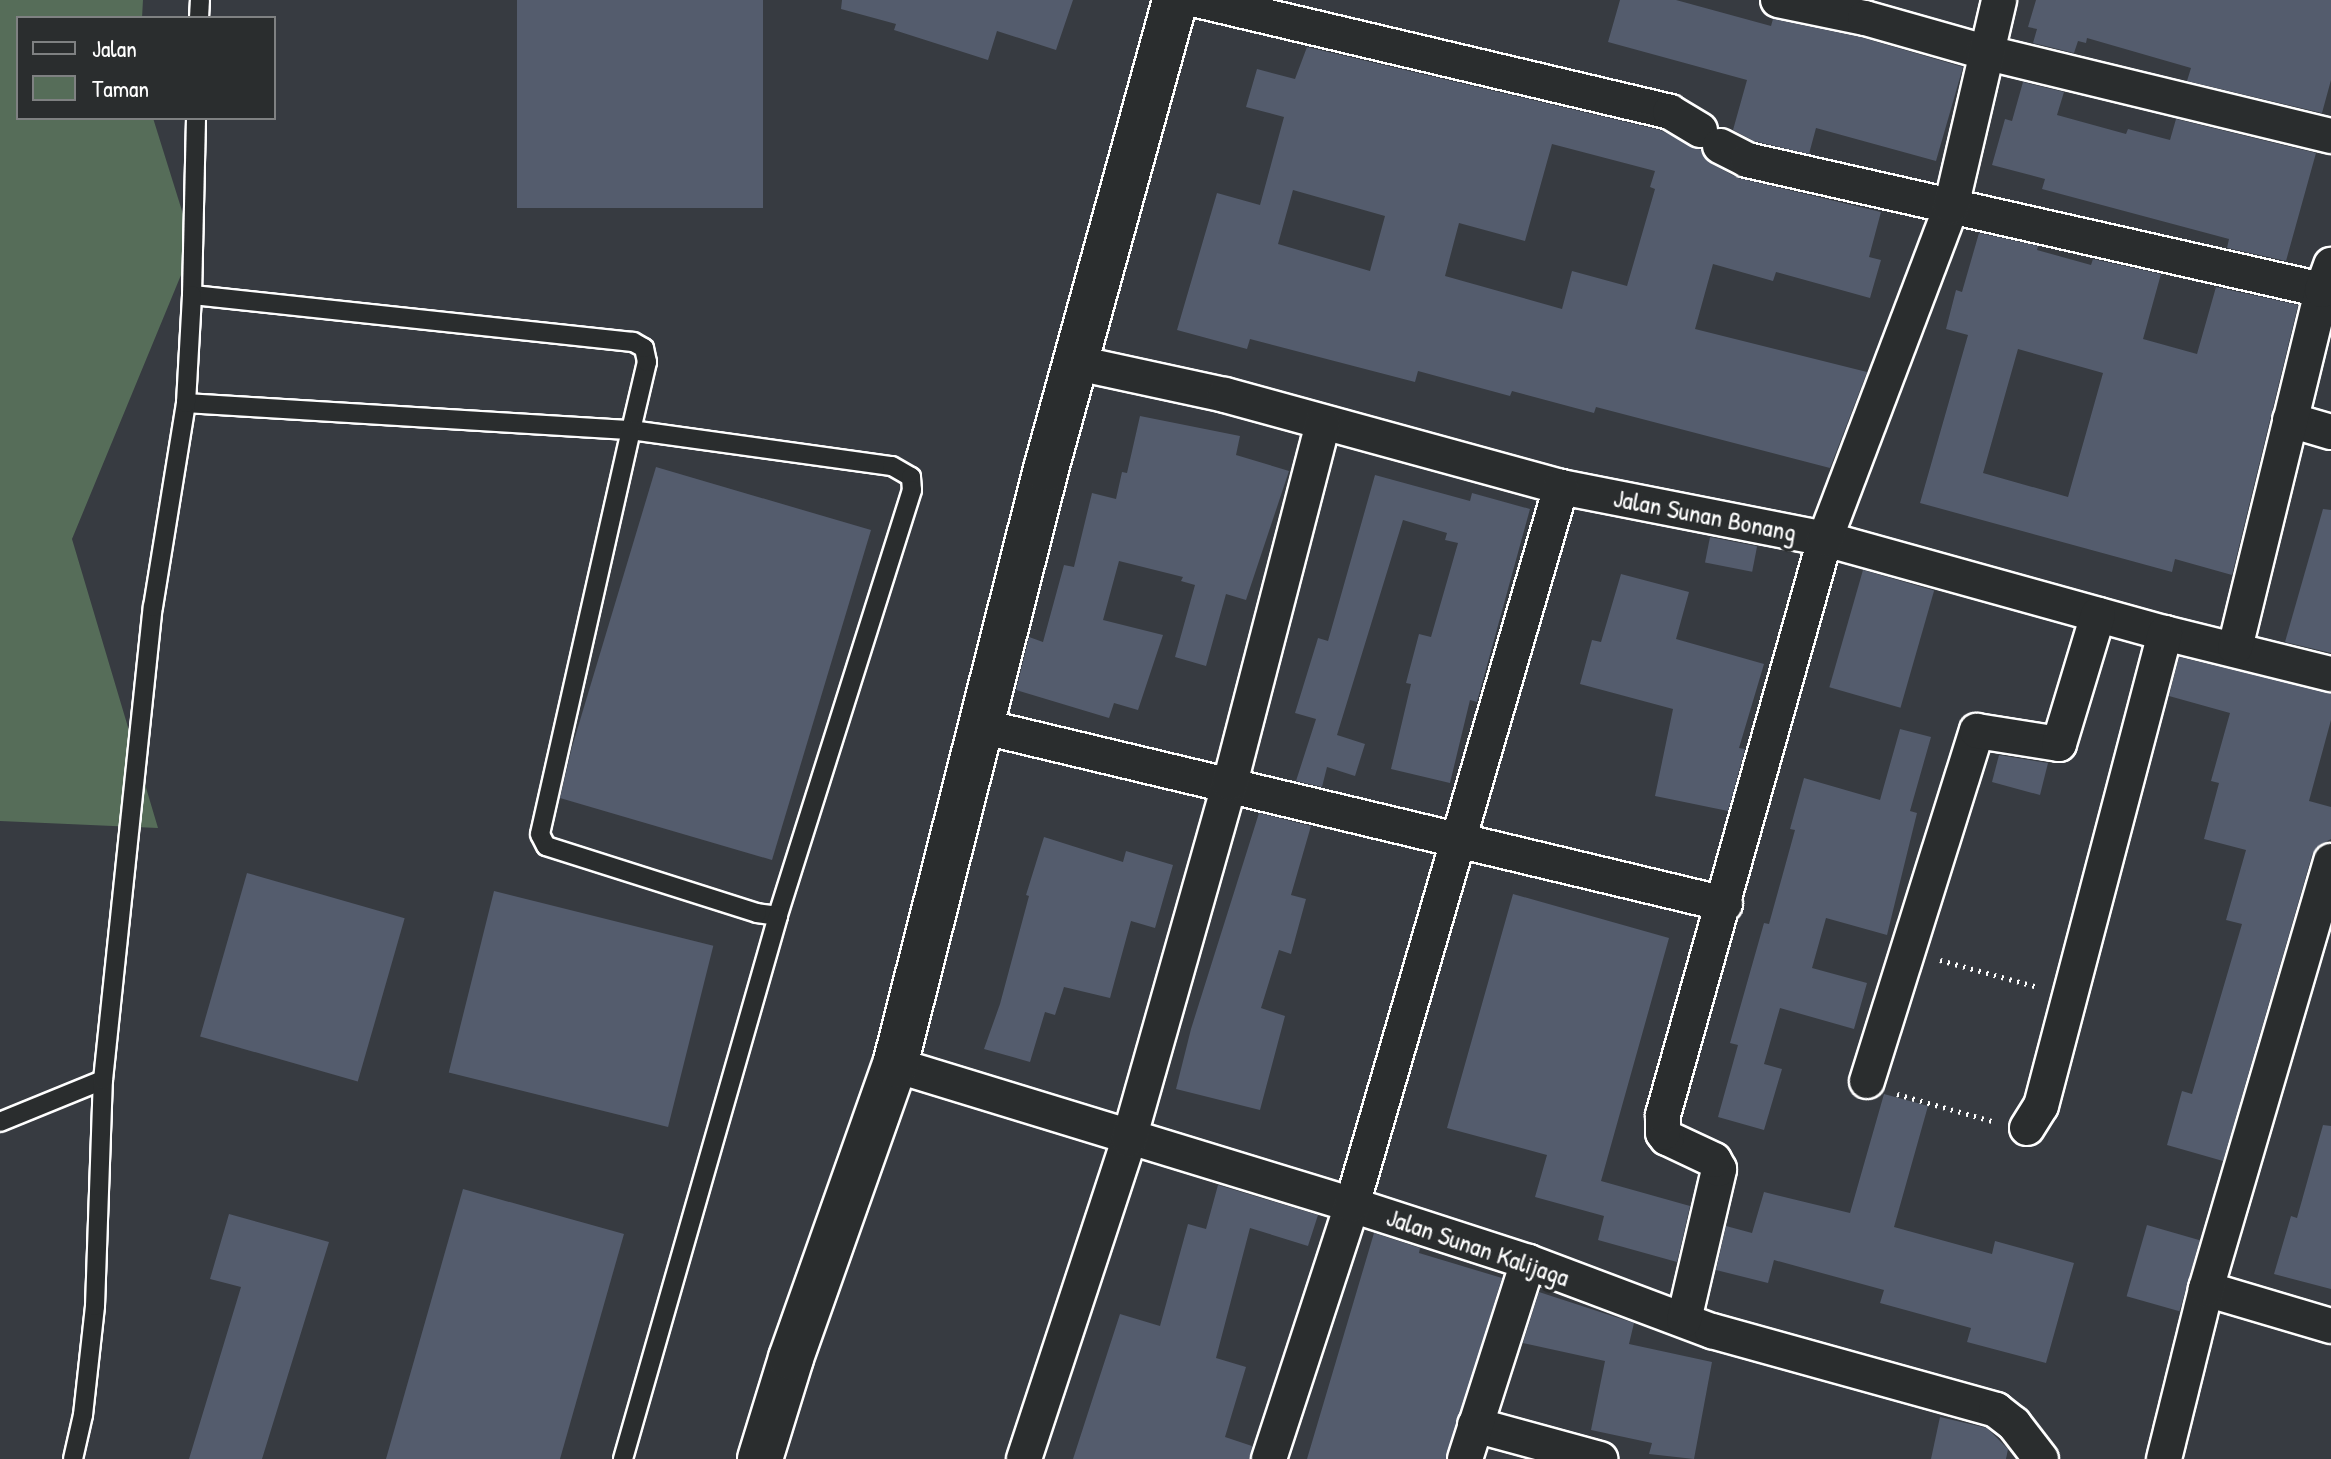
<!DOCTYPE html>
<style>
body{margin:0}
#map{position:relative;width:2331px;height:1459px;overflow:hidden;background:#373b41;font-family:"Patrick Hand",sans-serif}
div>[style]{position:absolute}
.green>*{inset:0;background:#566d59}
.building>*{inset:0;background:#545c6d;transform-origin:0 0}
.path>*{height:5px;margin-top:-2.5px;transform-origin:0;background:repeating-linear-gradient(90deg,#fff 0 2px,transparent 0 8px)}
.roads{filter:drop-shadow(2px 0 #fff) drop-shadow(-2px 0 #fff) drop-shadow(0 2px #fff) drop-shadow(0 -2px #fff)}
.service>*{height:18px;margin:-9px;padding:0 9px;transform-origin:9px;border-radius:9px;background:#2a2d2e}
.minor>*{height:34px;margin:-17px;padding:0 17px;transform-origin:17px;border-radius:17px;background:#2a2d2e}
.secondary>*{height:44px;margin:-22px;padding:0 22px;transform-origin:22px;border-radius:22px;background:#2a2d2e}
span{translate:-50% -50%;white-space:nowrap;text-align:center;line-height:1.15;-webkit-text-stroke:7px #2a2d2e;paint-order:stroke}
.street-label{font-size:26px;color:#fff}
.legend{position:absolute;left:16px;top:16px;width:260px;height:104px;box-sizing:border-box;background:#2a2d2e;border:2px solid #7f8182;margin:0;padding:10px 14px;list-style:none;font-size:24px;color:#fff}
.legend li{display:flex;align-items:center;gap:16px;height:40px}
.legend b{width:40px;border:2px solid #7f8182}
</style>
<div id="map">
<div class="green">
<div style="clip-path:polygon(0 0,143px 0,142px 18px,18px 18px,18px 118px,153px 118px,193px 246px,72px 539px,158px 828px,0 821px)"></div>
</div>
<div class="building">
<div style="left:517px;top:0;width:246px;height:208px"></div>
<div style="clip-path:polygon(842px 0,1073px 0,1056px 50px,997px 31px,988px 60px,894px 30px,896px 24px,841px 9px)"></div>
<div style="clip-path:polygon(1620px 0,1676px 0,1771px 26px,1773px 19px,1860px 37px,1963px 67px,1936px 161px,1816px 128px,1809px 154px,1754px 141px,1733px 130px,1747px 80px,1608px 42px)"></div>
<div style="clip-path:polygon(2036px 0,2331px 0,2331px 80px,2322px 113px,2187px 81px,2191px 68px,2087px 38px,2086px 43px,2078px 41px,2074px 53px,2033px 43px,2037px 29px,2028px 27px)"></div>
<div style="clip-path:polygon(evenodd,1307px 47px,1660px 130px,1701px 150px,1710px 163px,1738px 178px,1881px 212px,1869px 257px,1881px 260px,1870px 298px,1776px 272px,1773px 281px,1713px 264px,1695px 329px,1867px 372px,1830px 468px,1596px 407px,1594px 413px,1512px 391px,1510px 396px,1418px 371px,1415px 382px,1250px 339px,1247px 349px,1177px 330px,1217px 193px,1260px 205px,1284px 117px,1246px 107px,1257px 69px,1295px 79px,1307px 47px,1552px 144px,1655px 171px,1650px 187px,1655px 189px,1627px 286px,1572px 271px,1562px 309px,1445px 276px,1459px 223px,1525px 241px,1552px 144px,1307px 47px,1293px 190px,1385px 216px,1370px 271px,1278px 244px,1293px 190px)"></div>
<div style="clip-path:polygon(2023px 82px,2064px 92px,2057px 115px,2126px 134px,2128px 129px,2170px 140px,2176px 119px,2316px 153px,2286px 261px,2227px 248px,2229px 239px,2042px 189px,2045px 179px,1992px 165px,2005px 119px,2012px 121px)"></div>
<div style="clip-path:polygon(evenodd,1979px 233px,2038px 246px,2037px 250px,2091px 265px,2093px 259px,2161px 274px,2143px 339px,2197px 354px,2216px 287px,2298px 305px,2232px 575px,2175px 559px,2172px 572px,1920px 503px,1968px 335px,1946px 329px,1956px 290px,1962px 292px,1979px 233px,2018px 349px,2103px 373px,2068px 497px,1983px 473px,2018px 349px)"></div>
<div style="clip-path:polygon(1140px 416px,1240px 436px,1236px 455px,1289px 471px,1246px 600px,1226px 594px,1206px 666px,1175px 657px,1195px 585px,1181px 581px,1183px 577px,1119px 561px,1103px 620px,1163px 635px,1138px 710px,1114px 703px,1109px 718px,1016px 690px,1029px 637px,1043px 642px,1064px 565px,1074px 567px,1092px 493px,1116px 499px,1122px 472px,1127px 473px)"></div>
<div style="clip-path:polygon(656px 467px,871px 530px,772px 860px,560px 798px,572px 747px)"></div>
<div style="clip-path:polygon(1375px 475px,1470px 501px,1472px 493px,1530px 509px,1477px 702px,1470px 700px,1450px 783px,1391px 769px,1411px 684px,1406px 683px,1419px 634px,1431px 637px,1458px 543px,1445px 540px,1447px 533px,1403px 520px,1337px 735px,1365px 744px,1355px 776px,1327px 767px,1322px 787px,1296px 781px,1316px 719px,1295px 713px,1318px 638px,1328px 641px)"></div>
<div style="clip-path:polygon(2323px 509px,2331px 510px,2331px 653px,2285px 642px)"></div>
<div style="left:1710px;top:537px;width:48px;height:26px;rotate:11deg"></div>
<div style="left:1863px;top:570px;width:74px;height:122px;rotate:16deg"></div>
<div style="clip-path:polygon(1621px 574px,1689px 592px,1676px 639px,1764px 664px,1739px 748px,1745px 749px,1728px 811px,1655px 796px,1673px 709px,1580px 684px,1592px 640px,1601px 642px)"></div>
<div style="clip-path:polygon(2179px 657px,2331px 693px,2331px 720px,2309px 801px,2331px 807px,2331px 839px,2318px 846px,2312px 855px,2223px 1161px,2167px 1145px,2182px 1091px,2192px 1094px,2242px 924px,2226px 920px,2246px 850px,2204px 839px,2219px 783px,2211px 781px,2230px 713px,2169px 696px)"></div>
<div style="clip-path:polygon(1900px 729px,1931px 737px,1910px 811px,1917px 813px,1887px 935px,1826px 918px,1812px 968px,1867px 983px,1854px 1029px,1780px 1008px,1764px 1064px,1782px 1069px,1764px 1130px,1718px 1117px,1738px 1045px,1730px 1043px,1764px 923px,1769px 924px,1795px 830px,1790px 829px,1804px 778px,1880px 800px)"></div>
<div style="clip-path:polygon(1999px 755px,2048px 763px,2040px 795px,1992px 782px)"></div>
<div style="clip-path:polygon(1259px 813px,1311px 826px,1291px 895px,1306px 899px,1291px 954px,1279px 950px,1261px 1008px,1285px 1016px,1260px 1110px,1176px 1089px,1191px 1029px)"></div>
<div style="clip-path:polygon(1044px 837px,1123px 862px,1126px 851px,1173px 865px,1155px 928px,1131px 921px,1110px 998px,1064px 987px,1055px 1015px,1045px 1012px,1030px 1062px,984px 1049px,1000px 1004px,1029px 896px,1026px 895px)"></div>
<div style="left:247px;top:873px;width:164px;height:170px;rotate:16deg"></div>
<div style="left:494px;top:891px;width:226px;height:187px;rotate:14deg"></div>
<div style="clip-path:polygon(1513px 894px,1669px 938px,1601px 1181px,1690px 1206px,1677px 1262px,1598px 1240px,1604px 1216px,1535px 1197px,1547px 1155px,1447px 1128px)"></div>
<div style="clip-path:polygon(1884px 1094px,1928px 1106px,1894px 1227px,1992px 1254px,1995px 1241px,2074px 1263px,2046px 1363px,1967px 1342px,1971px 1328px,1880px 1303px,1884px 1290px,1774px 1260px,1768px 1283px,1716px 1270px,1726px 1226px,1752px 1233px,1764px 1192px,1850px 1213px)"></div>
<div style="clip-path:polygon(2323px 1125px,2331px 1126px,2331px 1289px,2274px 1274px,2291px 1216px,2297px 1218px)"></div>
<div style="clip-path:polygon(1218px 1185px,1318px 1215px,1308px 1246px,1250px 1228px,1216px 1358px,1246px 1367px,1225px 1437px,1252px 1446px,1250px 1459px,1073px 1459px,1120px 1314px,1160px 1326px,1188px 1224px,1206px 1229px)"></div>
<div style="clip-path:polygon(463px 1189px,624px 1234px,560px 1459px,386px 1459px)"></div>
<div style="clip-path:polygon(229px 1214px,329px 1242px,262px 1459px,189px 1459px,241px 1287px,210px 1279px)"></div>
<div style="left:2147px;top:1225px;width:55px;height:74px;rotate:16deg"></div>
<div style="clip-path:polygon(1374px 1233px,1420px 1248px,1419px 1253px,1502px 1278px,1446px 1459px,1307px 1459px)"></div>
<div style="clip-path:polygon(1539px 1292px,1634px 1323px,1629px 1344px,1712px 1362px,1694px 1459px,1649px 1454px,1652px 1443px,1591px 1430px,1605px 1361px,1523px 1343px)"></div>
<div style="clip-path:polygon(1940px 1417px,1987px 1428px,2008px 1449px,2006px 1459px,1931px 1459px)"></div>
</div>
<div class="path">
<div style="left:1940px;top:960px;width:102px;rotate:15.4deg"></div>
<div style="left:1897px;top:1094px;width:102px;rotate:15.9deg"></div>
</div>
<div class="roads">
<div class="service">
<div style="left:199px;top:18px;width:18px;rotate:-87deg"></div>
<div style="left:186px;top:403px;width:446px;rotate:3.5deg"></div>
<div style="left:631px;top:430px;width:70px;rotate:-76.8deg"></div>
<div style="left:647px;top:362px;width:14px;rotate:-102deg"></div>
<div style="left:644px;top:348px;width:13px;rotate:-151deg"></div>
<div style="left:633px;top:342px;width:443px;rotate:-173.9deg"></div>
<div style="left:192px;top:295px;width:177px;rotate:-88.7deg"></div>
<div style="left:631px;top:430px;width:263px;rotate:7.9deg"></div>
<div style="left:892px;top:466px;width:22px;rotate:30deg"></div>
<div style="left:911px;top:477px;width:13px;rotate:86deg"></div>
<div style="left:912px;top:490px;width:447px;rotate:107.5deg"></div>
<div style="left:778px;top:916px;width:21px;rotate:-172deg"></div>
<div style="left:757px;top:913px;width:221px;rotate:-162.4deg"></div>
<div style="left:546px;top:846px;width:13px;rotate:-117deg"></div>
<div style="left:540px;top:834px;width:414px;rotate:-77.3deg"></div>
<div style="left:0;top:1122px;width:111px;rotate:-22.2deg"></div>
<div style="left:73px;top:1459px;width:45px;rotate:-77.2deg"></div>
<div style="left:83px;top:1415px;width:110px;rotate:-83.7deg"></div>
<div style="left:95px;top:1306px;width:226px;rotate:-88deg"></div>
<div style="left:103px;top:1080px;width:476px;rotate:-84deg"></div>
<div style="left:153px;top:607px;width:207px;rotate:-80.8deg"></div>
<div style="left:186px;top:403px;width:108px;rotate:-86.8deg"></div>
<div style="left:623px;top:1459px;width:565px;rotate:-74.07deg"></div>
</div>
<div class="minor">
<div style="left:1197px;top:0;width:486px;rotate:13.3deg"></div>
<div style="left:1670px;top:112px;width:35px;rotate:31deg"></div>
<div style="left:1778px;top:0;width:89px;rotate:11.7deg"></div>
<div style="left:1865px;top:18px;width:124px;rotate:15.9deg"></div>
<div style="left:1984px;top:52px;width:357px;rotate:13.6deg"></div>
<div style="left:1720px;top:146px;width:30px;rotate:27deg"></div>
<div style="left:1747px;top:160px;width:590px;rotate:12.74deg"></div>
<div style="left:1077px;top:363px;width:151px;rotate:12.2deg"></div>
<div style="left:1225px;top:395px;width:348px;rotate:15.3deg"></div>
<div style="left:1561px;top:487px;width:269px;rotate:11.1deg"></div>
<div style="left:1825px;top:539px;width:353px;rotate:15.5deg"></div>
<div style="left:2165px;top:633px;width:171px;rotate:13.9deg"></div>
<div style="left:2290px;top:420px;width:43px;rotate:16.3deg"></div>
<div style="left:2235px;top:648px;width:368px;rotate:-76.3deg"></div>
<div style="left:2322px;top:290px;width:27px;rotate:-70deg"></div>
<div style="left:980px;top:726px;width:766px;rotate:13.44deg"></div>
<div style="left:895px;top:1065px;width:478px;rotate:17deg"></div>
<div style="left:1352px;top:1205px;width:185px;rotate:17.9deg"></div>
<div style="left:1528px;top:1262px;width:197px;rotate:20.6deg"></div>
<div style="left:1712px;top:1331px;width:295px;rotate:15.5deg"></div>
<div style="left:1996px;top:1410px;width:23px;rotate:38deg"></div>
<div style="left:2014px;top:1424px;width:44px;rotate:52.4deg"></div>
<div style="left:1867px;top:1081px;width:367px;rotate:-72.6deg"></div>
<div style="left:1977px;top:731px;width:83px;rotate:9deg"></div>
<div style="left:2059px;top:744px;width:135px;rotate:-73.2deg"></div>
<div style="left:2027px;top:1128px;width:26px;rotate:-58deg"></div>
<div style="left:2041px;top:1106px;width:489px;rotate:-75.3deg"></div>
<div style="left:2206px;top:1289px;width:130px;rotate:16.5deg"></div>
<div style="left:1684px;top:1320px;width:155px;rotate:-76.9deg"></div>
<div style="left:1719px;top:1169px;width:10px;rotate:-119deg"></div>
<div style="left:1714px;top:1160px;width:52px;rotate:-154.9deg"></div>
<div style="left:1667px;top:1138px;width:6px;rotate:-129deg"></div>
<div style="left:1663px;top:1133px;width:18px;rotate:-90deg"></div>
<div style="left:1663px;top:1115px;width:598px;rotate:-74.29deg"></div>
<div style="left:1825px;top:539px;width:355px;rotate:-69.2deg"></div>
<div style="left:1951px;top:207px;width:212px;rotate:-76.9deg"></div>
<div style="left:1475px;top:1425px;width:130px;rotate:15.2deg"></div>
<div style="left:1024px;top:1459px;width:337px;rotate:-71.8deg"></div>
<div style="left:1129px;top:1139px;width:370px;rotate:-74.2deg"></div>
<div style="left:1230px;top:783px;width:371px;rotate:-75.5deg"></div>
<div style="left:1269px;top:1459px;width:267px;rotate:-71.9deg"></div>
<div style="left:1352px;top:1205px;width:748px;rotate:-73.77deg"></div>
<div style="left:1465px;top:1459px;width:207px;rotate:-72.3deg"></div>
<div style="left:2164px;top:1459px;width:175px;rotate:-76.1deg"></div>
<div style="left:2206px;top:1289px;width:446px;rotate:-73.7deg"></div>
</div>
<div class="secondary">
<div style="left:760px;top:1459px;width:106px;rotate:-72.9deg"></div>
<div style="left:791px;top:1358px;width:311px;rotate:-70.5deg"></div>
<div style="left:895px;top:1065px;width:615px;rotate:-75.78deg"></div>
<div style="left:1046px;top:469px;width:486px;rotate:-74.6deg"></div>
</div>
</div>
<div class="street-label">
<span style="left:1705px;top:515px;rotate:11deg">Jalan Sunan Bonang</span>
<span style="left:1478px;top:1247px;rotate:19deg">Jalan Sunan Kalijaga</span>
</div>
<ul class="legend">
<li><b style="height:10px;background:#2a2d2e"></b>Jalan</li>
<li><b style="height:22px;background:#566d59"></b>Taman</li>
</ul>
</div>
